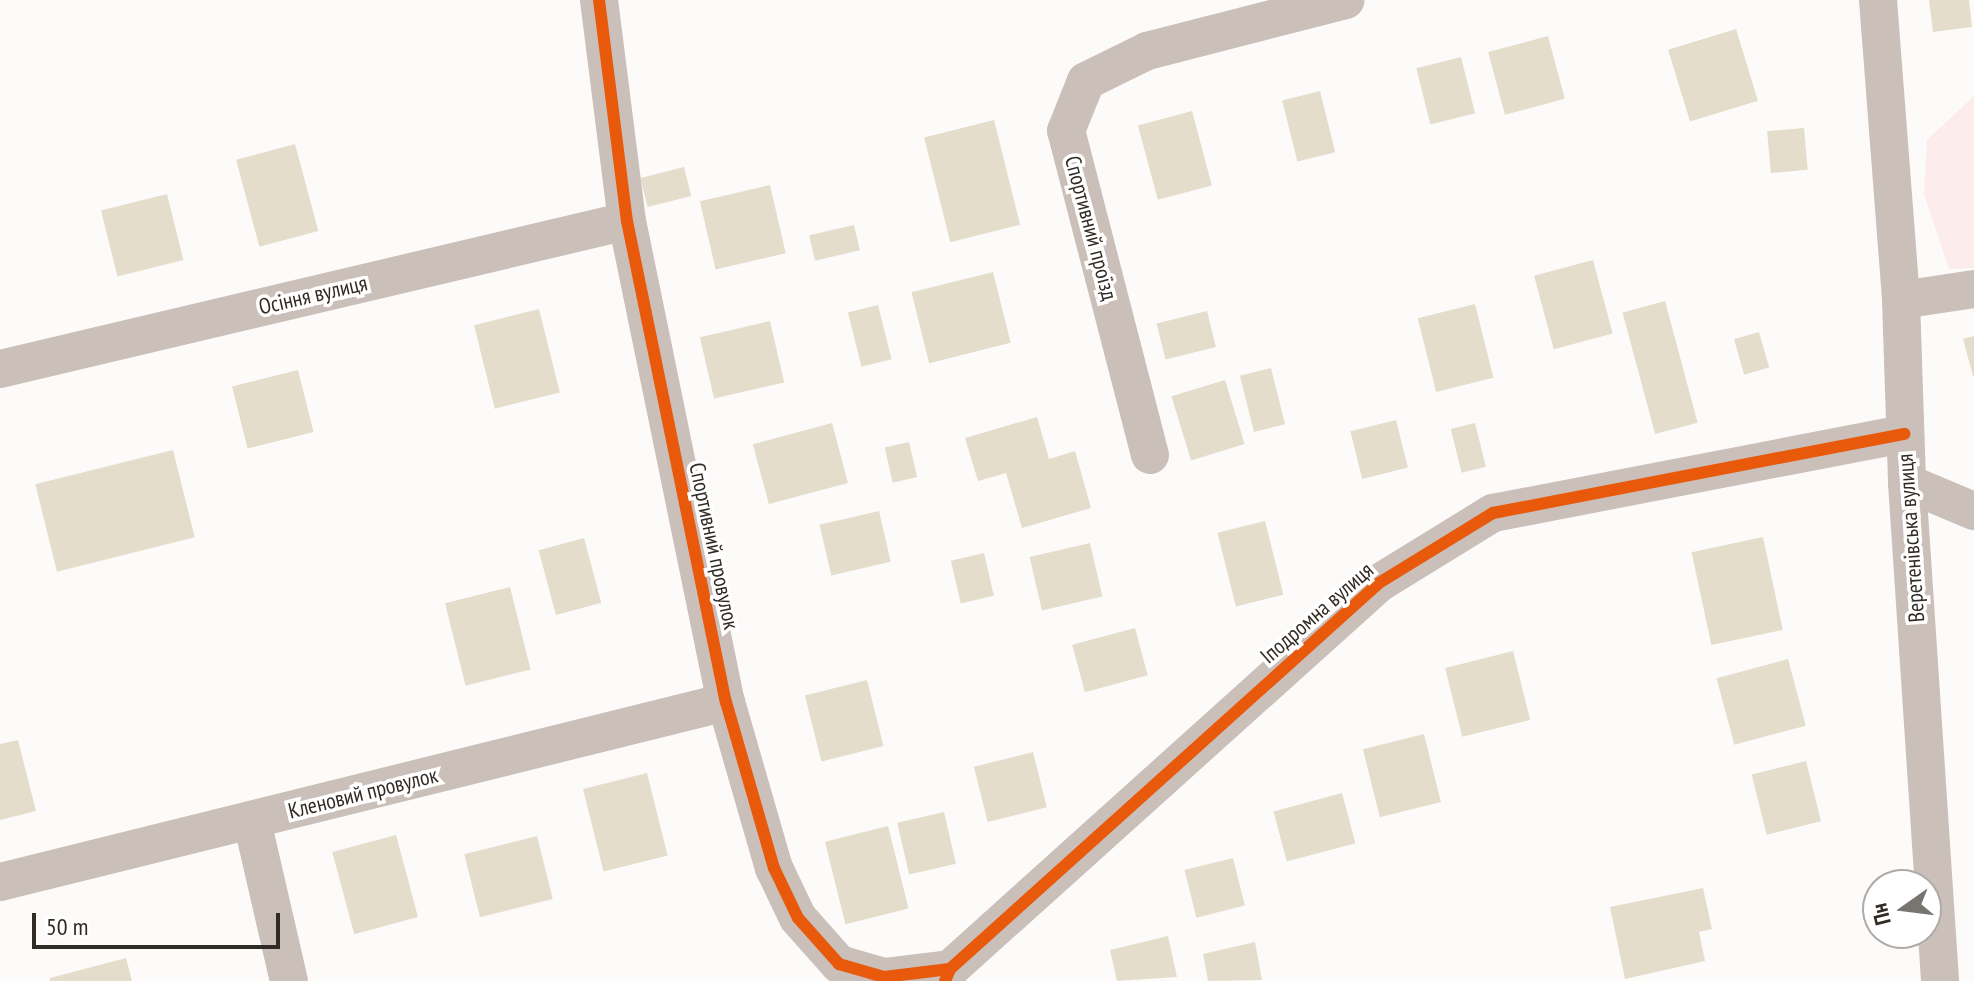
<!DOCTYPE html>
<meta charset="utf-8">
<style>
body{margin:0}
#map{position:relative;width:1974px;height:981px;overflow:hidden;background:#fdfbf9;font-family:"PT Sans Narrow",sans-serif}
div>[style]{position:absolute}
.green>*{inset:0;background:#fcecec}
.building>*{inset:0;background:#e5ddcc;transform-origin:0 0}
.minor>*{height:38px;margin:-19px;padding:0 19px;transform-origin:19px;border-radius:19px;background:#cbbfba}
.cycleway>*{height:12px;margin:-6px;padding:0 6px;transform-origin:6px;border-radius:6px;background:#e8590c}
span{translate:-50% -50%;white-space:nowrap;text-align:center;line-height:1.15;-webkit-text-stroke:7px #fff;paint-order:stroke}
.street-label{font-size:22px;color:#312b25}
.north{position:absolute;left:1862px;top:869px;width:80px;height:80px;box-sizing:border-box;background:#fff;border:2px solid #adaaa8;border-radius:50%;rotate:256deg;font-size:22px;font-weight:700;line-height:32px;text-align:center;color:#312b25}
.north::after{content:'';display:block;margin:auto;width:28px;height:36px;background:#78746f;clip-path:polygon(50% 0,100% 100%,50% 72%,0 100%)}
.scale{position:absolute;left:32px;top:913px;width:248px;height:36px;box-sizing:border-box;border:4px solid #312b25;border-top:0;padding-left:10px;font-size:24px;line-height:28px;white-space:nowrap;color:#312b25;-webkit-text-stroke:6px #fff;paint-order:stroke}
</style>
<div id="map">
<div class="green">
<div style="clip-path:polygon(1974px 96px,1974px 268px,1949px 269px,1924px 194px,1927px 140px)"></div>
</div>
<div class="building">
<div style="clip-path:polygon(1929px 0,1969px 0,1972px 27px,1933px 32px)"></div>
<div style="left:1736px;top:29px;width:75px;height:71px;rotate:73deg"></div>
<div style="left:1548px;top:36px;width:65px;height:62px;rotate:75deg"></div>
<div style="left:1461px;top:57px;width:58px;height:46px;rotate:76deg"></div>
<div style="left:1320px;top:91px;width:63px;height:39px;rotate:76deg"></div>
<div style="left:1192px;top:111px;width:77px;height:56px;rotate:75deg"></div>
<div style="left:994px;top:120px;width:108px;height:72px;rotate:76deg"></div>
<div style="left:1804px;top:128px;width:42px;height:37px;rotate:85deg"></div>
<div style="left:295px;top:144px;width:90px;height:61px;rotate:75deg"></div>
<div style="left:684px;top:167px;width:30px;height:45px;rotate:76deg"></div>
<div style="left:770px;top:185px;width:70px;height:72px;rotate:77deg"></div>
<div style="left:167px;top:194px;width:68px;height:68px;rotate:76deg"></div>
<div style="left:854px;top:225px;width:26px;height:46px;rotate:77deg"></div>
<div style="left:1593px;top:260px;width:76px;height:61px;rotate:75deg"></div>
<div style="left:993px;top:272px;width:73px;height:84px;rotate:76deg"></div>
<div style="left:1665px;top:301px;width:126px;height:44px;rotate:75deg"></div>
<div style="left:1475px;top:304px;width:76px;height:59px;rotate:76deg"></div>
<div style="left:878px;top:305px;width:56px;height:31px;rotate:76deg"></div>
<div style="left:539px;top:309px;width:86px;height:67px;rotate:76deg"></div>
<div style="left:1207px;top:311px;width:37px;height:52px;rotate:76deg"></div>
<div style="left:770px;top:321px;width:63px;height:72px;rotate:77deg"></div>
<div style="left:1759px;top:332px;width:37px;height:26px;rotate:74deg"></div>
<div style="clip-path:polygon(1974px 336px,1974px 376px,1973px 376px,1963px 339px)"></div>
<div style="left:1271px;top:368px;width:58px;height:32px;rotate:76deg"></div>
<div style="left:298px;top:370px;width:64px;height:68px;rotate:76deg"></div>
<div style="left:1225px;top:380px;width:67px;height:56px;rotate:73deg"></div>
<div style="clip-path:polygon(1037px 417px,1049px 459px,1075px 451px,1091px 508px,1022px 528px,1006px 473px,978px 481px,965px 438px)"></div>
<div style="left:1396px;top:420px;width:49px;height:47px;rotate:76deg"></div>
<div style="left:832px;top:423px;width:62px;height:82px;rotate:75deg"></div>
<div style="left:1475px;top:423px;width:45px;height:25px;rotate:76deg"></div>
<div style="left:909px;top:442px;width:36px;height:25px;rotate:77deg"></div>
<div style="left:173px;top:450px;width:90px;height:142px;rotate:76deg"></div>
<div style="left:879px;top:511px;width:52px;height:61px;rotate:77deg"></div>
<div style="left:1265px;top:521px;width:76px;height:49px;rotate:76deg"></div>
<div style="left:1763px;top:537px;width:95px;height:73px;rotate:78deg"></div>
<div style="left:584px;top:538px;width:67px;height:47px;rotate:75deg"></div>
<div style="left:1090px;top:543px;width:55px;height:62px;rotate:77deg"></div>
<div style="left:984px;top:553px;width:44px;height:34px;rotate:77deg"></div>
<div style="left:510px;top:587px;width:85px;height:67px;rotate:76deg"></div>
<div style="left:1135px;top:628px;width:49px;height:65px;rotate:75deg"></div>
<div style="left:1513px;top:651px;width:71px;height:70px;rotate:76deg"></div>
<div style="left:1788px;top:659px;width:69px;height:74px;rotate:75deg"></div>
<div style="left:867px;top:680px;width:68px;height:64px;rotate:76deg"></div>
<div style="left:1424px;top:734px;width:70px;height:63px;rotate:76deg"></div>
<div style="clip-path:polygon(18px 740px,36px 811px,0 820px,0 744px)"></div>
<div style="left:1033px;top:752px;width:57px;height:61px;rotate:76deg"></div>
<div style="left:1806px;top:761px;width:62px;height:56px;rotate:76deg"></div>
<div style="left:647px;top:773px;width:85px;height:66px;rotate:76deg"></div>
<div style="left:1342px;top:793px;width:52px;height:71px;rotate:75deg"></div>
<div style="left:944px;top:812px;width:53px;height:48px;rotate:77deg"></div>
<div style="left:888px;top:826px;width:85px;height:65px;rotate:76deg"></div>
<div style="left:396px;top:835px;width:85px;height:66px;rotate:75deg"></div>
<div style="left:537px;top:836px;width:65px;height:75px;rotate:76deg"></div>
<div style="left:1233px;top:858px;width:49px;height:50px;rotate:76deg"></div>
<div style="clip-path:polygon(1703px 888px,1712px 929px,1699px 932px,1705px 961px,1625px 979px,1610px 907px)"></div>
<div style="clip-path:polygon(1168px 936px,1177px 977px,1117px 981px,1110px 950px)"></div>
<div style="clip-path:polygon(1255px 942px,1262px 980px,1208px 981px,1203px 954px)"></div>
<div style="clip-path:polygon(126px 958px,132px 981px,50px 981px,50px 978px)"></div>
</div>
<div class="minor">
<div style="left:599px;top:0;width:223px;rotate:82.8deg"></div>
<div style="left:627px;top:221px;width:491px;rotate:78.4deg"></div>
<div style="left:726px;top:702px;width:173px;rotate:73.9deg"></div>
<div style="left:774px;top:868px;width:55px;rotate:64.4deg"></div>
<div style="left:798px;top:918px;width:62px;rotate:48.3deg"></div>
<div style="left:839px;top:964px;width:47px;rotate:16.1deg"></div>
<div style="left:884px;top:977px;width:66px;rotate:-6.9deg"></div>
<div style="left:1878px;top:0;width:301px;rotate:85.6deg"></div>
<div style="left:1901px;top:300px;width:183px;rotate:88.1deg"></div>
<div style="left:1907px;top:483px;width:499px;rotate:86.2deg"></div>
<div style="left:1901px;top:300px;width:74px;rotate:-8.6deg"></div>
<div style="left:0;top:369px;width:644px;rotate:-13.28deg"></div>
<div style="left:1150px;top:455px;width:335px;rotate:-104.5deg"></div>
<div style="left:1066px;top:131px;width:54px;rotate:-68.2deg"></div>
<div style="left:1086px;top:81px;width:68px;rotate:-26.2deg"></div>
<div style="left:1147px;top:51px;width:205px;rotate:-14.4deg"></div>
<div style="left:1907px;top:483px;width:73px;rotate:22.7deg"></div>
<div style="left:252px;top:821px;width:164px;rotate:77deg"></div>
<div style="left:0;top:882px;width:748px;rotate:-13.92deg"></div>
<div style="left:945px;top:981px;width:13px;rotate:-67deg"></div>
<div style="left:950px;top:969px;width:577px;rotate:-41.98deg"></div>
<div style="left:1379px;top:583px;width:134px;rotate:-31.6deg"></div>
<div style="left:1493px;top:513px;width:419px;rotate:-10.9deg"></div>
</div>
<div class="cycleway">
<div style="left:599px;top:0;width:223px;rotate:82.8deg"></div>
<div style="left:627px;top:221px;width:491px;rotate:78.4deg"></div>
<div style="left:726px;top:702px;width:173px;rotate:73.9deg"></div>
<div style="left:774px;top:868px;width:55px;rotate:64.4deg"></div>
<div style="left:798px;top:918px;width:62px;rotate:48.3deg"></div>
<div style="left:839px;top:964px;width:47px;rotate:16.1deg"></div>
<div style="left:884px;top:977px;width:66px;rotate:-6.9deg"></div>
<div style="left:945px;top:981px;width:13px;rotate:-67deg"></div>
<div style="left:950px;top:969px;width:577px;rotate:-41.98deg"></div>
<div style="left:1379px;top:583px;width:134px;rotate:-31.6deg"></div>
<div style="left:1493px;top:513px;width:419px;rotate:-10.9deg"></div>
</div>
<div class="street-label">
<span style="left:1091px;top:228px;rotate:75deg">Спортивний проїзд</span>
<span style="left:313px;top:295px;rotate:-13deg">Осіння вулиця</span>
<span style="left:1911px;top:538px;rotate:-94deg">Веретенівська вулиця</span>
<span style="left:714px;top:546px;rotate:78deg">Спортивний провулок</span>
<span style="left:1317px;top:613px;rotate:-41deg">Іподромна вулиця</span>
<span style="left:363px;top:793px;rotate:-14deg">Кленовий провулок</span>
</div>
<div class="north">Пн</div>
<div class="scale">50 m</div>
</div>
